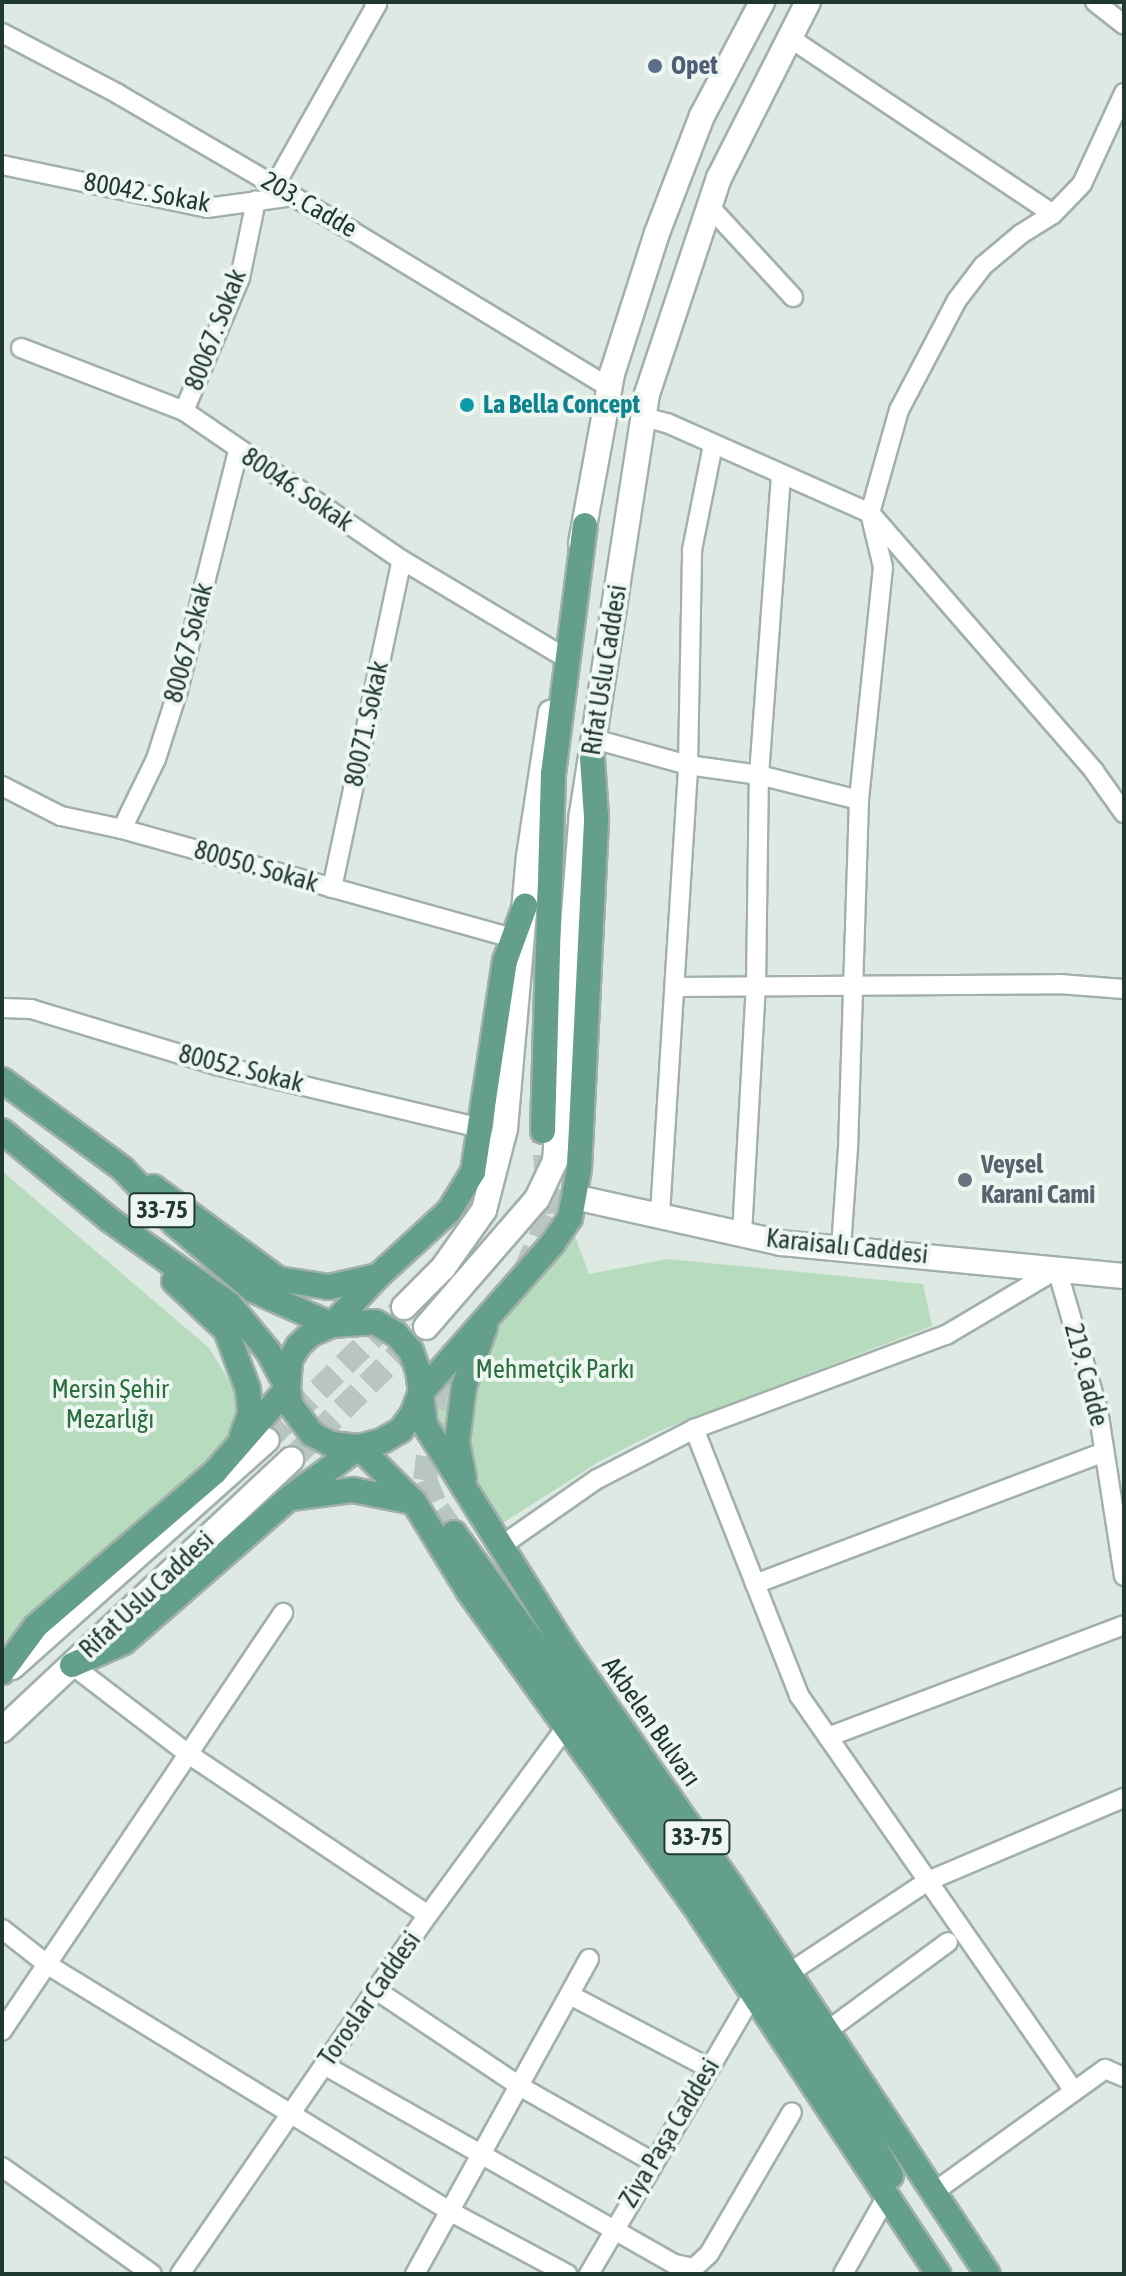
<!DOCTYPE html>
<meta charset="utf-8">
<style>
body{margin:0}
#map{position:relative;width:1126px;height:2276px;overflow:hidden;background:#dee9e3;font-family:"Asap Condensed",sans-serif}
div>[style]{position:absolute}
.green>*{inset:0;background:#b7dbbd}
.secondary-tunnel>*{height:24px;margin-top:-12px;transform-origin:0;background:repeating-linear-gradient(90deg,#b8c6bf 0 24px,transparent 0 36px)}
.primary-tunnel>*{height:24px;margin-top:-12px;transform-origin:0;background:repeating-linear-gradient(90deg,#b8c6bf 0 24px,transparent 0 36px)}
.roads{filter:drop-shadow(2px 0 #a1b1aa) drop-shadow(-2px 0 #a1b1aa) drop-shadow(0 2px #a1b1aa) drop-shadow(0 -2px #a1b1aa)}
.street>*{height:18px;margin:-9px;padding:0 9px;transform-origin:9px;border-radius:9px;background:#fff}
.secondary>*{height:24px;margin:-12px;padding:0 12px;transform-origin:12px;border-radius:12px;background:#fff}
.primary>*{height:24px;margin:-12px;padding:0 12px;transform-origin:12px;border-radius:12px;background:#639f8a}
.dots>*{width:22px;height:22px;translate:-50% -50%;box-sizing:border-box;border:4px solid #eef6f2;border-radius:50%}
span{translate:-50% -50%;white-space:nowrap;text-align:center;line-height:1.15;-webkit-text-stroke:8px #eef6f2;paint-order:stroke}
.shield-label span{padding:2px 6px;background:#eef6f2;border:2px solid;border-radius:6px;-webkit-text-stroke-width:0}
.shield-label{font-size:24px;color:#203930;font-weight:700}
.service-label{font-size:26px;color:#4e5e75;font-weight:700}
.left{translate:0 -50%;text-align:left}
.street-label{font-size:26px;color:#203930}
.culture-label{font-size:26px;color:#0d838f;font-weight:700}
.worship-label{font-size:26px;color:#5b616d;font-weight:700}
.park-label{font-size:26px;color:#2b6f3f}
.frame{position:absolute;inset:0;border:4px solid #203930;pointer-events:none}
</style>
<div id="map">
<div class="green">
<div style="clip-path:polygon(2px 1171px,209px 1348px,241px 1400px,237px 1431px,2px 1651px)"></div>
<div style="clip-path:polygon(570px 1223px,589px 1274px,668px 1259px,923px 1284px,932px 1326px,659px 1431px,600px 1461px,503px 1523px,437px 1436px,434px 1392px,447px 1342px,544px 1230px)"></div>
</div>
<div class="secondary-tunnel">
<div style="left:267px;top:1440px;width:191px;rotate:-44.2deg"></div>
<div style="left:291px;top:1460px;width:190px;rotate:-44.6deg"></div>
</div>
<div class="primary-tunnel">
<div style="left:525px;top:1271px;width:62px;rotate:-66.3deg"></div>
<div style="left:550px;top:1214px;width:83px;rotate:-94.8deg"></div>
<div style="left:450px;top:1369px;width:21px;rotate:129deg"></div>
<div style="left:437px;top:1385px;width:96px;rotate:97.2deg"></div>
<div style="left:425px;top:1480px;width:33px;rotate:67deg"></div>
<div style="left:438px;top:1510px;width:28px;rotate:55deg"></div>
</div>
<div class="roads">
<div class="street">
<div style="left:1095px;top:2px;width:37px;rotate:38deg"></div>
<div style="left:2px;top:33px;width:131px;rotate:27.7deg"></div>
<div style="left:118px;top:94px;width:271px;rotate:30.3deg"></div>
<div style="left:352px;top:231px;width:302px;rotate:31.3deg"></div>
<div style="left:790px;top:38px;width:316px;rotate:33.8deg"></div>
<div style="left:1124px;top:93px;width:100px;rotate:114.8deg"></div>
<div style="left:1082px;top:184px;width:42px;rotate:134deg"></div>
<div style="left:1053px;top:214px;width:38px;rotate:148deg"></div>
<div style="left:1021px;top:234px;width:50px;rotate:139.9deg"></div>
<div style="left:983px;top:266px;width:43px;rotate:127.4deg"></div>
<div style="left:957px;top:300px;width:124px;rotate:117.8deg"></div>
<div style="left:899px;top:410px;width:107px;rotate:105.7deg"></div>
<div style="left:870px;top:513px;width:342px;rotate:49deg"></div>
<div style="left:1094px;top:771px;width:52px;rotate:54.5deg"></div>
<div style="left:2px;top:165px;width:209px;rotate:11.8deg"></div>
<div style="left:207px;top:208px;width:87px;rotate:-7.9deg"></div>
<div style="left:275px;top:185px;width:208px;rotate:-60.6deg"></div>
<div style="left:377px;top:4px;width:4px;rotate:-146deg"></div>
<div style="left:709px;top:206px;width:124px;rotate:47.3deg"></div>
<div style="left:21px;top:348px;width:175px;rotate:21.1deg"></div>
<div style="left:184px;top:411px;width:264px;rotate:34.4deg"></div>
<div style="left:402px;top:560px;width:185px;rotate:30.9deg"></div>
<div style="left:184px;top:411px;width:144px;rotate:-67.2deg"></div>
<div style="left:240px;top:278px;width:79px;rotate:-78.3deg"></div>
<div style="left:644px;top:417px;width:24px;rotate:15deg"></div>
<div style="left:667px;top:423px;width:222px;rotate:23.9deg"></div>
<div style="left:870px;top:513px;width:56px;rotate:76.5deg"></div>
<div style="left:883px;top:567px;width:234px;rotate:95.9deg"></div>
<div style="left:859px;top:800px;width:348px;rotate:91.8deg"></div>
<div style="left:848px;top:1148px;width:99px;rotate:94deg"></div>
<div style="left:594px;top:739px;width:98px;rotate:15.5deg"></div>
<div style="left:688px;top:765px;width:72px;rotate:8deg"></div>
<div style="left:759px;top:775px;width:103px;rotate:14deg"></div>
<div style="left:2px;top:786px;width:66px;rotate:27deg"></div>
<div style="left:61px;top:816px;width:62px;rotate:12deg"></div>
<div style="left:122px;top:829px;width:406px;rotate:15.6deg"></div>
<div style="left:122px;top:829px;width:78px;rotate:-64.1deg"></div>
<div style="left:156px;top:759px;width:72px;rotate:-72.3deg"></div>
<div style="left:178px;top:690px;width:246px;rotate:-75.9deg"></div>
<div style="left:332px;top:888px;width:335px;rotate:-78deg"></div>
<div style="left:677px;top:987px;width:382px;rotate:-0.4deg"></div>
<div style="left:1059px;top:984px;width:65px;rotate:4.4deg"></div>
<div style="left:2px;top:1008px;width:29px;rotate:2deg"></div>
<div style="left:31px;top:1009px;width:193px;rotate:16.8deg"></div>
<div style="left:216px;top:1065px;width:272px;rotate:13.4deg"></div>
<div style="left:660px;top:1214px;width:450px;rotate:-86.4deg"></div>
<div style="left:688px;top:765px;width:215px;rotate:-88.9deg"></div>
<div style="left:692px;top:550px;width:107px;rotate:-78.7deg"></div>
<div style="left:742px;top:1234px;width:249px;rotate:-86.8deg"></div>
<div style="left:756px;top:985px;width:210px;rotate:-89.2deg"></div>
<div style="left:759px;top:775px;width:302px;rotate:-85.8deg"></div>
<div style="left:501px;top:1546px;width:117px;rotate:-34.9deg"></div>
<div style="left:597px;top:1479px;width:109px;rotate:-27.3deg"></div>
<div style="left:755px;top:1584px;width:373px;rotate:-20.7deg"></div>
<div style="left:72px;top:1665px;width:145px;rotate:37.4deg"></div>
<div style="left:187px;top:1753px;width:290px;rotate:33.9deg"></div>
<div style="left:828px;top:1737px;width:316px;rotate:-20.7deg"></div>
<div style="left:2px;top:1929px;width:58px;rotate:38deg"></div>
<div style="left:48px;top:1965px;width:473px;rotate:31.5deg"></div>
<div style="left:451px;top:2212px;width:132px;rotate:28.1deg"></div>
<div style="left:789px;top:1973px;width:167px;rotate:-33.5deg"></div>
<div style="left:928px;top:1881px;width:213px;rotate:-23deg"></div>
<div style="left:376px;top:1990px;width:174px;rotate:33.8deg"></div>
<div style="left:521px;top:2087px;width:152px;rotate:29.6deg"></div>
<div style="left:570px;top:1995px;width:157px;rotate:27.7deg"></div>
<div style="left:2px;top:2031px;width:504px;rotate:-56.09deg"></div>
<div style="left:827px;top:2031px;width:150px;rotate:-36.3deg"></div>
<div style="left:324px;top:2065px;width:403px;rotate:29.6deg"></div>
<div style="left:675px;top:2264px;width:19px;rotate:12deg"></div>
<div style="left:694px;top:2268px;width:21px;rotate:-43deg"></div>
<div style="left:709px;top:2254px;width:164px;rotate:-59.7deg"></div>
<div style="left:1074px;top:2091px;width:482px;rotate:-124.8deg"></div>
<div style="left:799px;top:1695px;width:286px;rotate:-111.5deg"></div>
<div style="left:694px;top:1429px;width:269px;rotate:-20.5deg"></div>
<div style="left:946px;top:1335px;width:129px;rotate:-30.7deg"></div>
<div style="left:1057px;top:1269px;width:147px;rotate:73.8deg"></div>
<div style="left:1098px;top:1410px;width:168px;rotate:81.1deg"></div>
<div style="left:2px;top:2167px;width:184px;rotate:35.5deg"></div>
<div style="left:934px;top:2192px;width:211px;rotate:-35.7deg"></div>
<div style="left:1105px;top:2069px;width:21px;rotate:23deg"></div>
<div style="left:180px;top:2274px;width:436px;rotate:-55.4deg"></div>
<div style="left:428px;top:1915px;width:233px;rotate:-53.7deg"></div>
<div style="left:415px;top:2274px;width:360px;rotate:-61.1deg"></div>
<div style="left:589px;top:2274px;width:324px;rotate:-59.6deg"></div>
<div style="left:843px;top:2274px;width:90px;rotate:-60.6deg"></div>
</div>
<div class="secondary">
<div style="left:581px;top:543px;width:172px;rotate:-79.6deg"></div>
<div style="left:612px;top:374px;width:148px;rotate:-72.3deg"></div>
<div style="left:657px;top:233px;width:125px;rotate:-69deg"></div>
<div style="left:702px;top:116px;width:129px;rotate:-62.2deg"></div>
<div style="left:574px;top:1197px;width:212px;rotate:12.5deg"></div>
<div style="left:781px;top:1243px;width:345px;rotate:5.5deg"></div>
<div style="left:404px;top:1307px;width:55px;rotate:-45deg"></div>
<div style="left:443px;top:1268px;width:71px;rotate:-54.7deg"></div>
<div style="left:484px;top:1210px;width:84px;rotate:-75.5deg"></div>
<div style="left:505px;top:1129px;width:274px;rotate:-85deg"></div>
<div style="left:529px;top:856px;width:145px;rotate:-81.3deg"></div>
<div style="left:426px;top:1327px;width:169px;rotate:-49.1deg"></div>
<div style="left:537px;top:1199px;width:42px;rotate:-64.7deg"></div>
<div style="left:555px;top:1161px;width:348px;rotate:-85.6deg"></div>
<div style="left:582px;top:814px;width:425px;rotate:-81.2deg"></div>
<div style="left:647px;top:394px;width:228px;rotate:-71.6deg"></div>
<div style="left:719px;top:178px;width:197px;rotate:-63.2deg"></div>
<div style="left:12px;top:1667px;width:341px;rotate:-41.7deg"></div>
<div style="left:2px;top:1730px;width:396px;rotate:-43.1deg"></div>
</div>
<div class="primary">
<div style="left:2px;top:1080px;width:150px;rotate:36.3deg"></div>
<div style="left:123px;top:1169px;width:76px;rotate:46.6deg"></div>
<div style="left:175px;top:1224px;width:102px;rotate:40.2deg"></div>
<div style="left:253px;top:1290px;width:86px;rotate:23.9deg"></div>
<div style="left:332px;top:1325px;width:43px;rotate:-4deg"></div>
<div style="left:375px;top:1322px;width:24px;rotate:30deg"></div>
<div style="left:396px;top:1334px;width:23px;rotate:49deg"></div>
<div style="left:411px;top:1351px;width:20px;rotate:70deg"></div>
<div style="left:418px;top:1370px;width:55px;rotate:82.7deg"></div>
<div style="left:425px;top:1425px;width:268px;rotate:57.8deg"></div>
<div style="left:568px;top:1652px;width:285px;rotate:55.1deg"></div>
<div style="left:731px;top:1886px;width:465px;rotate:56.5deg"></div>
<div style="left:2px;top:1131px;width:140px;rotate:39.5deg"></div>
<div style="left:110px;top:1220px;width:146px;rotate:35.2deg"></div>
<div style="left:229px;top:1304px;width:61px;rotate:50.3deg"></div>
<div style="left:268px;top:1351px;width:42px;rotate:61.6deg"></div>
<div style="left:288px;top:1388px;width:18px;rotate:81deg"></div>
<div style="left:291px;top:1406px;width:35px;rotate:53deg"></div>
<div style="left:312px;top:1434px;width:21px;rotate:28deg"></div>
<div style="left:331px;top:1444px;width:28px;rotate:6deg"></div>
<div style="left:359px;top:1447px;width:78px;rotate:45deg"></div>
<div style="left:414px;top:1502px;width:105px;rotate:58.6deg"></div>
<div style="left:469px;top:1592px;width:396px;rotate:54.3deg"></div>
<div style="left:700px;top:1914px;width:432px;rotate:56.5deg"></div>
<div style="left:543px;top:1131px;width:357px;rotate:-88.4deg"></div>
<div style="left:553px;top:774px;width:251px;rotate:-82.7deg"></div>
<div style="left:153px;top:1187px;width:155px;rotate:36.4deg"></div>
<div style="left:278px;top:1279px;width:52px;rotate:8.9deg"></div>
<div style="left:329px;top:1287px;width:50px;rotate:-12.7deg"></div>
<div style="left:174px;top:1281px;width:71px;rotate:43.3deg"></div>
<div style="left:226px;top:1330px;width:63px;rotate:69.6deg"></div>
<div style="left:248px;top:1389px;width:25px;rotate:85deg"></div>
<div style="left:250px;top:1414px;width:23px;rotate:110deg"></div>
<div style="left:464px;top:1478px;width:37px;rotate:-101deg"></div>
<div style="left:457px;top:1442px;width:56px;rotate:-82.9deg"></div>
<div style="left:464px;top:1386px;width:63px;rotate:-70.4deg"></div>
<div style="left:291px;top:1498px;width:63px;rotate:-7.4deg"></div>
<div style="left:353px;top:1490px;width:62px;rotate:11.1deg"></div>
<div style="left:454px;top:1533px;width:394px;rotate:54.1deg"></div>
<div style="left:685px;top:1852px;width:310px;rotate:56.7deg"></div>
<div style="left:855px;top:2111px;width:74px;rotate:61deg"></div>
<div style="left:72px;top:1665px;width:57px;rotate:-23.9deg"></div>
<div style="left:124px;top:1642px;width:218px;rotate:-41.1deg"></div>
<div style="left:288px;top:1499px;width:88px;rotate:-36.2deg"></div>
<div style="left:359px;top:1447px;width:24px;rotate:-15deg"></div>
<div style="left:382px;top:1441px;width:22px;rotate:-30deg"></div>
<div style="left:401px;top:1430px;width:19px;rotate:-54deg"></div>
<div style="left:412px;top:1415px;width:22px;rotate:-69deg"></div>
<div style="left:420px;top:1394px;width:201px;rotate:-48.6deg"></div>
<div style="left:553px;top:1243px;width:30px;rotate:-56deg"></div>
<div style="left:570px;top:1218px;width:50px;rotate:-79.6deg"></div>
<div style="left:579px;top:1169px;width:352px;rotate:-87.2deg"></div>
<div style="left:596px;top:817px;width:58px;rotate:-93.9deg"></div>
<div style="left:2px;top:1672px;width:57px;rotate:-53.5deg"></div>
<div style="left:36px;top:1626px;width:236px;rotate:-40.7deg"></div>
<div style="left:215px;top:1472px;width:111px;rotate:-49deg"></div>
<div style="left:288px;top:1388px;width:28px;rotate:-86deg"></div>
<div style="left:290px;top:1360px;width:16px;rotate:-60deg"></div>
<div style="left:298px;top:1346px;width:18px;rotate:-43deg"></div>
<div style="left:311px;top:1334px;width:23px;rotate:-23deg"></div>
<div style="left:332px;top:1325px;width:67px;rotate:-46.8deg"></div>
<div style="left:378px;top:1276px;width:96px;rotate:-42.5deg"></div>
<div style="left:449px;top:1211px;width:46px;rotate:-58.4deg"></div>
<div style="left:473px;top:1172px;width:213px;rotate:-81.4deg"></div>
<div style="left:505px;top:961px;width:59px;rotate:-70deg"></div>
</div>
</div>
<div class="dots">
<div style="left:655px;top:66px;background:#5c6f8a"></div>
<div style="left:467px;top:405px;background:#0f9aa8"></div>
<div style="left:965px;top:1180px;background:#6b7280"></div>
</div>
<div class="shield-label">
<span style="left:162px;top:1210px">33-75</span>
<span style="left:697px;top:1837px">33-75</span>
</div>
<div class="service-label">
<span class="left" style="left:671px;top:66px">Opet</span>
</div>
<div class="street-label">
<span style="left:147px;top:193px;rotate:10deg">80042. Sokak</span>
<span style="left:309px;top:205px;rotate:30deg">203. Cadde</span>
<span style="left:216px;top:330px;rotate:-69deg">80067. Sokak</span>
<span style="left:297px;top:490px;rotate:34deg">80046. Sokak</span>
<span style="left:189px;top:643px;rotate:-75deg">80067 Sokak</span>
<span style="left:605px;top:670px;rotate:-81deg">Rıfat Uslu Caddesi</span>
<span style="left:367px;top:724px;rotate:-78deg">80071. Sokak</span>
<span style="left:256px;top:867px;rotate:16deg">80050. Sokak</span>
<span style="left:241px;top:1069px;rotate:14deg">80052. Sokak</span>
<span style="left:847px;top:1247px;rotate:6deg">Karaisalı Caddesi</span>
<span style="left:1086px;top:1375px;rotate:75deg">219. Cadde</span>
<span style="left:147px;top:1595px;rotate:-43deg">Rifat Uslu Caddesi</span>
<span style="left:651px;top:1722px;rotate:55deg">Akbelen Bulvarı</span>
<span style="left:370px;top:1999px;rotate:-55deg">Toroslar Caddesi</span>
<span style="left:670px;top:2133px;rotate:-59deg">Ziya Paşa Caddesi</span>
</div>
<div class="culture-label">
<span class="left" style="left:483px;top:405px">La Bella Concept</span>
</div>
<div class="worship-label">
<span class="left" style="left:981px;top:1180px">Veysel<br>Karani Cami</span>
</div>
<div class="park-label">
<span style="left:555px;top:1370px">Mehmetçik Parkı</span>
<span style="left:110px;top:1405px">Mersin Şehir<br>Mezarlığı</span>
</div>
<div class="frame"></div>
</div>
